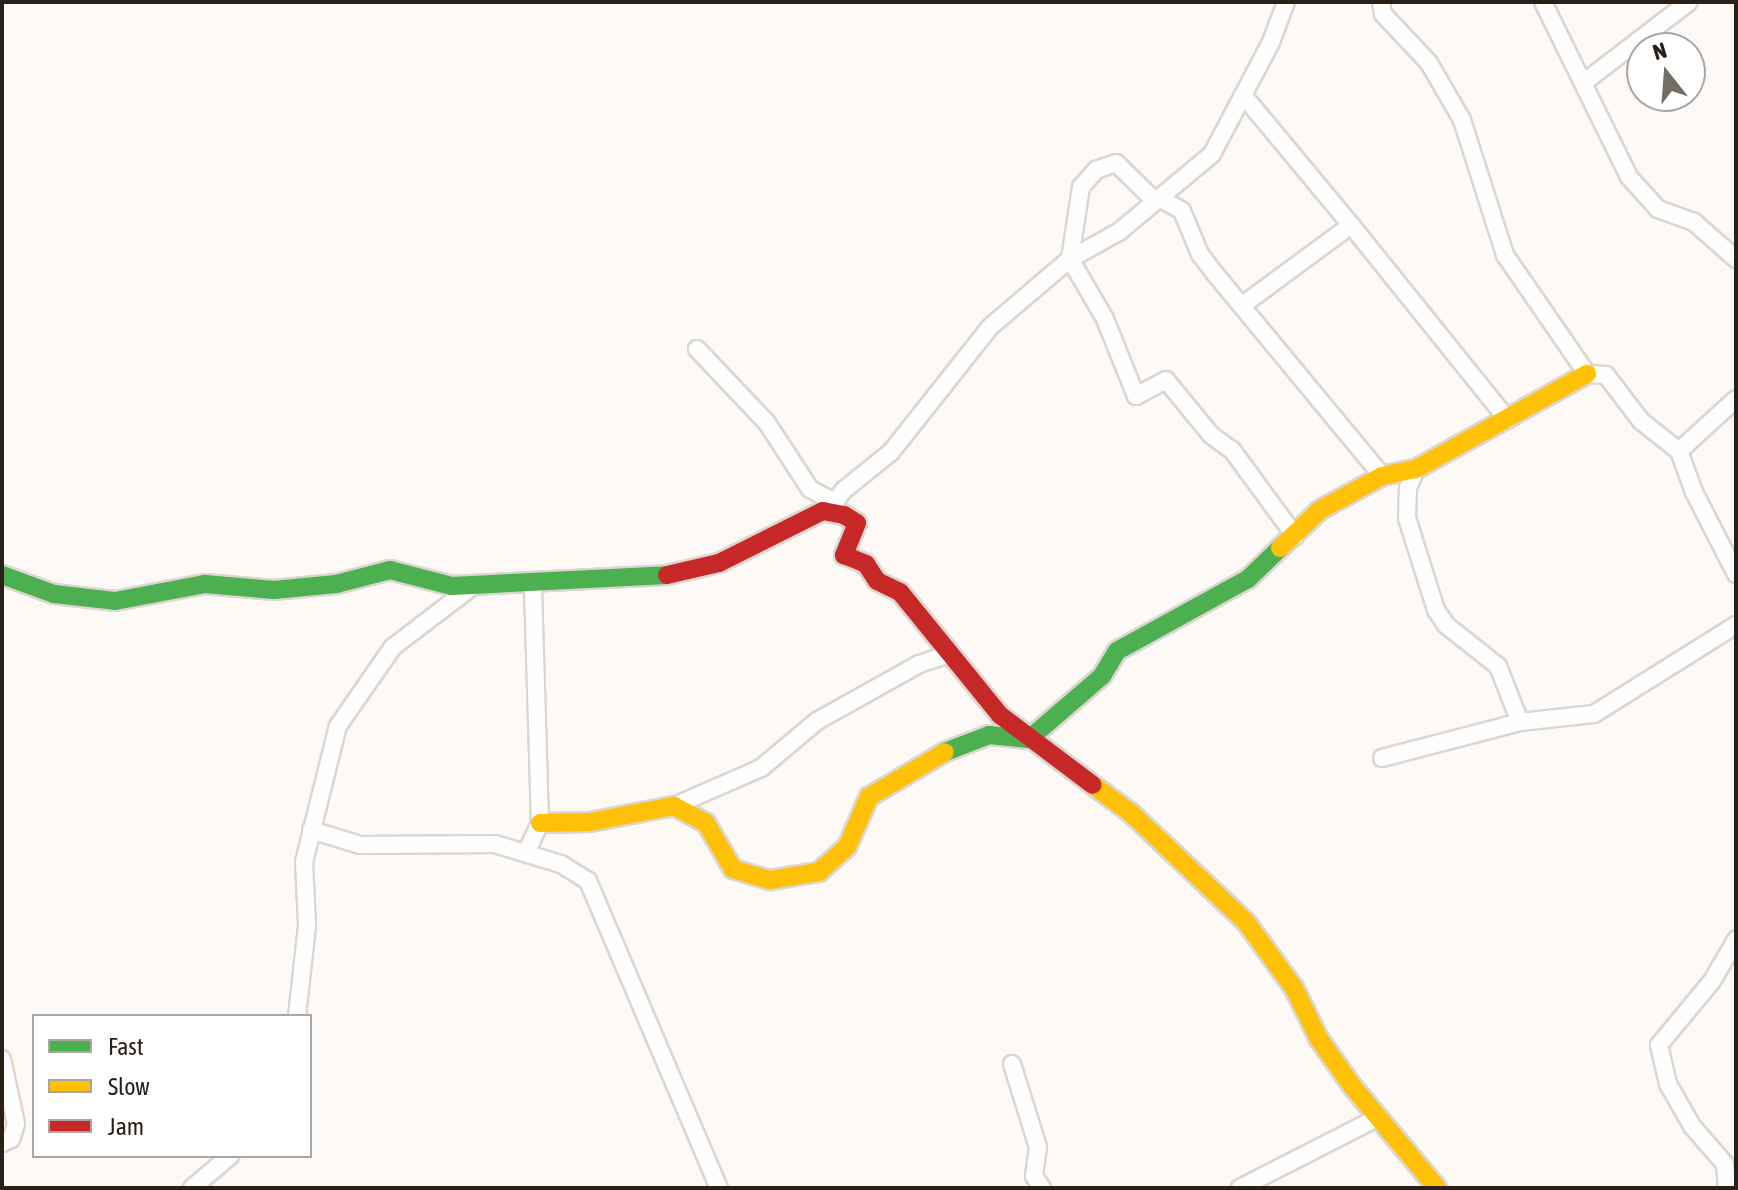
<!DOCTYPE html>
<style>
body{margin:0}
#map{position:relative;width:1738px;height:1190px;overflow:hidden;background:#fcf9f6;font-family:"Asap Condensed",sans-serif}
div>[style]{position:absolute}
.roads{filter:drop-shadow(2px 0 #dcd6d0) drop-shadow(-2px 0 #dcd6d0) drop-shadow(0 2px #dcd6d0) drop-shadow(0 -2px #dcd6d0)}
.street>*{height:16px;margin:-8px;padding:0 8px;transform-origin:8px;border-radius:8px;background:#fffefe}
.fast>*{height:18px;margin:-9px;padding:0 9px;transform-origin:9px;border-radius:9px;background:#4caf50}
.slow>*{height:18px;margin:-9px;padding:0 9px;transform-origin:9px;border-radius:9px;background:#ffc107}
.jam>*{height:18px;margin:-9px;padding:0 9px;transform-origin:9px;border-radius:9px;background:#c62828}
span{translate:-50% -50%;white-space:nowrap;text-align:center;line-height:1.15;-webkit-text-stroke:6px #fff;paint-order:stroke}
.frame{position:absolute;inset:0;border:4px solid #292118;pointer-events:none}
.legend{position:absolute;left:32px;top:1014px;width:280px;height:144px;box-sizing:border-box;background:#fff;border:2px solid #a9a6a3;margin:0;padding:10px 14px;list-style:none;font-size:24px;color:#292118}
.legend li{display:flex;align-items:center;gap:16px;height:40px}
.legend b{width:40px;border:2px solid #a9a6a3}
.north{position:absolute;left:1626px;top:32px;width:80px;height:80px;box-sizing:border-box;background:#fff;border:2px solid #a9a6a3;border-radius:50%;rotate:343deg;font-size:22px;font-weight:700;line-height:32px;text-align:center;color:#292118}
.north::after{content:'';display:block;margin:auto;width:28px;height:36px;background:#736d66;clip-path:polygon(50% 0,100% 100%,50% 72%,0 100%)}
</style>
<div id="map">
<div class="roads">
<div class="street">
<div style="left:1381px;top:2px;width:12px;rotate:81deg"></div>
<div style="left:1383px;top:14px;width:67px;rotate:46.8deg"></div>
<div style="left:1429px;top:63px;width:66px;rotate:59.9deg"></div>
<div style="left:1462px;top:120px;width:142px;rotate:72.3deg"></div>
<div style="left:1505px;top:255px;width:145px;rotate:55.4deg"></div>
<div style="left:1587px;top:374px;width:19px;rotate:3deg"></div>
<div style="left:1606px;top:375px;width:58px;rotate:52.7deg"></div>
<div style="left:1641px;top:421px;width:48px;rotate:38.3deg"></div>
<div style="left:1679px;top:451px;width:44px;rotate:69.9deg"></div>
<div style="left:1694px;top:492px;width:92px;rotate:62.9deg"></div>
<div style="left:1543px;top:2px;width:195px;rotate:63.8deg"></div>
<div style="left:1629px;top:177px;width:43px;rotate:47.8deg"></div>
<div style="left:1658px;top:209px;width:38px;rotate:20deg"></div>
<div style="left:1694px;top:222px;width:56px;rotate:41.4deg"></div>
<div style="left:1583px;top:83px;width:133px;rotate:-37.4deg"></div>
<div style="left:1243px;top:95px;width:169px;rotate:50.3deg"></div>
<div style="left:1159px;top:198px;width:26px;rotate:29deg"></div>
<div style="left:1182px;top:211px;width:47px;rotate:67.3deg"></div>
<div style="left:1200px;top:254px;width:26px;rotate:53deg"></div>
<div style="left:1216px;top:275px;width:261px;rotate:50.4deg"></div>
<div style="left:1155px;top:201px;width:54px;rotate:-135.7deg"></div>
<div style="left:1116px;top:163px;width:21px;rotate:161deg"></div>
<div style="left:1096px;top:170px;width:23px;rotate:131deg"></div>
<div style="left:1081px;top:187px;width:73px;rotate:98.7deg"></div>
<div style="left:1070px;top:259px;width:69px;rotate:59.7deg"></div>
<div style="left:1105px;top:319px;width:83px;rotate:68.1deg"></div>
<div style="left:1136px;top:396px;width:34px;rotate:-28deg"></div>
<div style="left:1166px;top:380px;width:71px;rotate:50.7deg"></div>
<div style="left:1211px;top:435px;width:26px;rotate:36deg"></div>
<div style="left:1232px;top:450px;width:107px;rotate:53.8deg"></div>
<div style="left:1244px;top:304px;width:133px;rotate:-36.4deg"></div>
<div style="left:1351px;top:225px;width:250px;rotate:51.2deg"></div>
<div style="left:697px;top:349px;width:102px;rotate:46.6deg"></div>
<div style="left:767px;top:423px;width:79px;rotate:56.9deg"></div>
<div style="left:810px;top:489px;width:27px;rotate:28deg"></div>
<div style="left:1679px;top:451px;width:77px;rotate:-42.4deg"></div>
<div style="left:1416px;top:469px;width:21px;rotate:113deg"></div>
<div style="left:1408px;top:488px;width:30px;rotate:92deg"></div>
<div style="left:1407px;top:518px;width:96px;rotate:72.5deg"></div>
<div style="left:1436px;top:610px;width:18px;rotate:56deg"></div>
<div style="left:1446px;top:625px;width:66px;rotate:38.3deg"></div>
<div style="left:1498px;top:666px;width:60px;rotate:68.6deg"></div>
<div style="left:830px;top:509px;width:24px;rotate:-54deg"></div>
<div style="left:844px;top:490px;width:60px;rotate:-39deg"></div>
<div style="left:891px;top:452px;width:159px;rotate:-51.6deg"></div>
<div style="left:990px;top:327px;width:105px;rotate:-40.4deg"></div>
<div style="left:1070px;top:259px;width:57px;rotate:-29.2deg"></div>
<div style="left:1120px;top:231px;width:120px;rotate:-39.9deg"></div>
<div style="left:1212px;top:154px;width:127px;rotate:-62.2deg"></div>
<div style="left:1271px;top:42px;width:43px;rotate:-69.4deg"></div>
<div style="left:1382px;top:758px;width:143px;rotate:-14.6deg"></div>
<div style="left:1520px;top:722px;width:74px;rotate:-6.2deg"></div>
<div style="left:1594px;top:714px;width:168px;rotate:-32.1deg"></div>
<div style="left:674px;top:806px;width:95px;rotate:-23.6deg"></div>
<div style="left:761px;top:768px;width:73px;rotate:-40deg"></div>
<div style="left:817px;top:721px;width:117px;rotate:-29.2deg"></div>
<div style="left:919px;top:664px;width:32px;rotate:-18deg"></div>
<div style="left:311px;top:830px;width:51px;rotate:17deg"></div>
<div style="left:360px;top:845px;width:135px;rotate:-0.4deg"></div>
<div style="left:495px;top:844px;width:69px;rotate:16.9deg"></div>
<div style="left:561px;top:864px;width:32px;rotate:32deg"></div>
<div style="left:588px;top:881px;width:334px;rotate:66.9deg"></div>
<div style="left:527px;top:851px;width:31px;rotate:-65deg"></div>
<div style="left:540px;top:823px;width:239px;rotate:-91.7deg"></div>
<div style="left:297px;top:1016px;width:92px;rotate:-83.7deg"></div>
<div style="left:307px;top:925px;width:63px;rotate:-92.7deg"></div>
<div style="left:304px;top:862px;width:140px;rotate:-76deg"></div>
<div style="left:338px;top:726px;width:96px;rotate:-55.2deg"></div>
<div style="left:393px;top:647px;width:102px;rotate:-37.4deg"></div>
<div style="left:2px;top:1059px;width:66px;rotate:77.8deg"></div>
<div style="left:16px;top:1124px;width:16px;rotate:108deg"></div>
<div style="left:11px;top:1139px;width:10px;rotate:156deg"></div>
<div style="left:1012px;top:1064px;width:87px;rotate:72.6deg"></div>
<div style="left:1038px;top:1147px;width:29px;rotate:98deg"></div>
<div style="left:1034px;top:1176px;width:14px;rotate:56deg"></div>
<div style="left:192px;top:1188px;width:50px;rotate:-40.1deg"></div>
<div style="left:1240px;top:1188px;width:156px;rotate:-27.1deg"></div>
<div style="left:1727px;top:1188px;width:24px;rotate:-95deg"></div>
<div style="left:1725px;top:1164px;width:50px;rotate:-131deg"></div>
<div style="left:1692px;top:1126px;width:48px;rotate:-119.7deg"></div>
<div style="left:1668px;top:1084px;width:40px;rotate:-103deg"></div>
<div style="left:1659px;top:1045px;width:83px;rotate:-50.4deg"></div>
<div style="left:1712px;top:981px;width:48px;rotate:-59.7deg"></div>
</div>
<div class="fast">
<div style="left:2px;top:575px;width:55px;rotate:20.1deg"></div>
<div style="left:54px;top:594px;width:61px;rotate:6.5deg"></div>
<div style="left:115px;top:601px;width:92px;rotate:-10.7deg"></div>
<div style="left:205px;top:584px;width:69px;rotate:5deg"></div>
<div style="left:274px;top:590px;width:62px;rotate:-5.5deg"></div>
<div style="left:336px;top:584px;width:56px;rotate:-14.5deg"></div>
<div style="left:390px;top:570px;width:64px;rotate:14.5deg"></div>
<div style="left:452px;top:586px;width:215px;rotate:-2.9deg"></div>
<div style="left:945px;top:752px;width:47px;rotate:-21.1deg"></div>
<div style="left:989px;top:735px;width:40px;rotate:5.7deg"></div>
<div style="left:1029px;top:739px;width:96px;rotate:-40.8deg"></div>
<div style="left:1102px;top:676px;width:29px;rotate:-59deg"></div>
<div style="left:1117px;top:651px;width:149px;rotate:-28.8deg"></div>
<div style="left:1248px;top:579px;width:45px;rotate:-44.1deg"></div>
</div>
<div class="slow">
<div style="left:1280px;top:548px;width:55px;rotate:-43.5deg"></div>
<div style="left:1320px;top:510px;width:71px;rotate:-28.7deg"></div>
<div style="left:1382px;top:476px;width:35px;rotate:-12deg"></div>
<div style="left:1416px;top:469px;width:196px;rotate:-29.1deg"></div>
<div style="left:1093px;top:785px;width:47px;rotate:36.4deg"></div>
<div style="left:1131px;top:813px;width:158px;rotate:43.5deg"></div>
<div style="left:1246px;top:922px;width:82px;rotate:54deg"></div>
<div style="left:1294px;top:988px;width:57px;rotate:63.9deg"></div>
<div style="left:1319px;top:1039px;width:57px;rotate:54.9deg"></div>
<div style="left:1352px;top:1086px;width:133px;rotate:50.2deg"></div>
<div style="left:540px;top:823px;width:50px;rotate:-1.1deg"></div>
<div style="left:590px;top:822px;width:86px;rotate:-10.8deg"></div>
<div style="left:674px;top:806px;width:36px;rotate:28deg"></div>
<div style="left:706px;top:823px;width:53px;rotate:59.6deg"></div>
<div style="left:733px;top:869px;width:39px;rotate:17deg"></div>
<div style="left:770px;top:880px;width:50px;rotate:-9.3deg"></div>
<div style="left:819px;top:872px;width:38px;rotate:-42deg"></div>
<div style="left:847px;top:847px;width:55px;rotate:-66.3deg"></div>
<div style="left:869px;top:797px;width:88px;rotate:-30.6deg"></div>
</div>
<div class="jam">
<div style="left:667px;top:575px;width:53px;rotate:-13deg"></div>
<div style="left:719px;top:563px;width:116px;rotate:-26.6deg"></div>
<div style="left:823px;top:511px;width:21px;rotate:11deg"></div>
<div style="left:844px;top:515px;width:15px;rotate:32deg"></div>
<div style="left:857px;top:523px;width:35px;rotate:112deg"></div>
<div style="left:844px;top:555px;width:24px;rotate:22deg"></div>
<div style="left:866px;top:564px;width:20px;rotate:57deg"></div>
<div style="left:877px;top:581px;width:25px;rotate:26deg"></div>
<div style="left:900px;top:592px;width:159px;rotate:50.9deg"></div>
<div style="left:1000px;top:715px;width:116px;rotate:37deg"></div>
</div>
</div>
<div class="frame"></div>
<ul class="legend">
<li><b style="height:10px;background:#4caf50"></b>Fast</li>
<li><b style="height:10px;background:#ffc107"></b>Slow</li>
<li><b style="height:10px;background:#c62828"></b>Jam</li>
</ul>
<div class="north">N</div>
</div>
